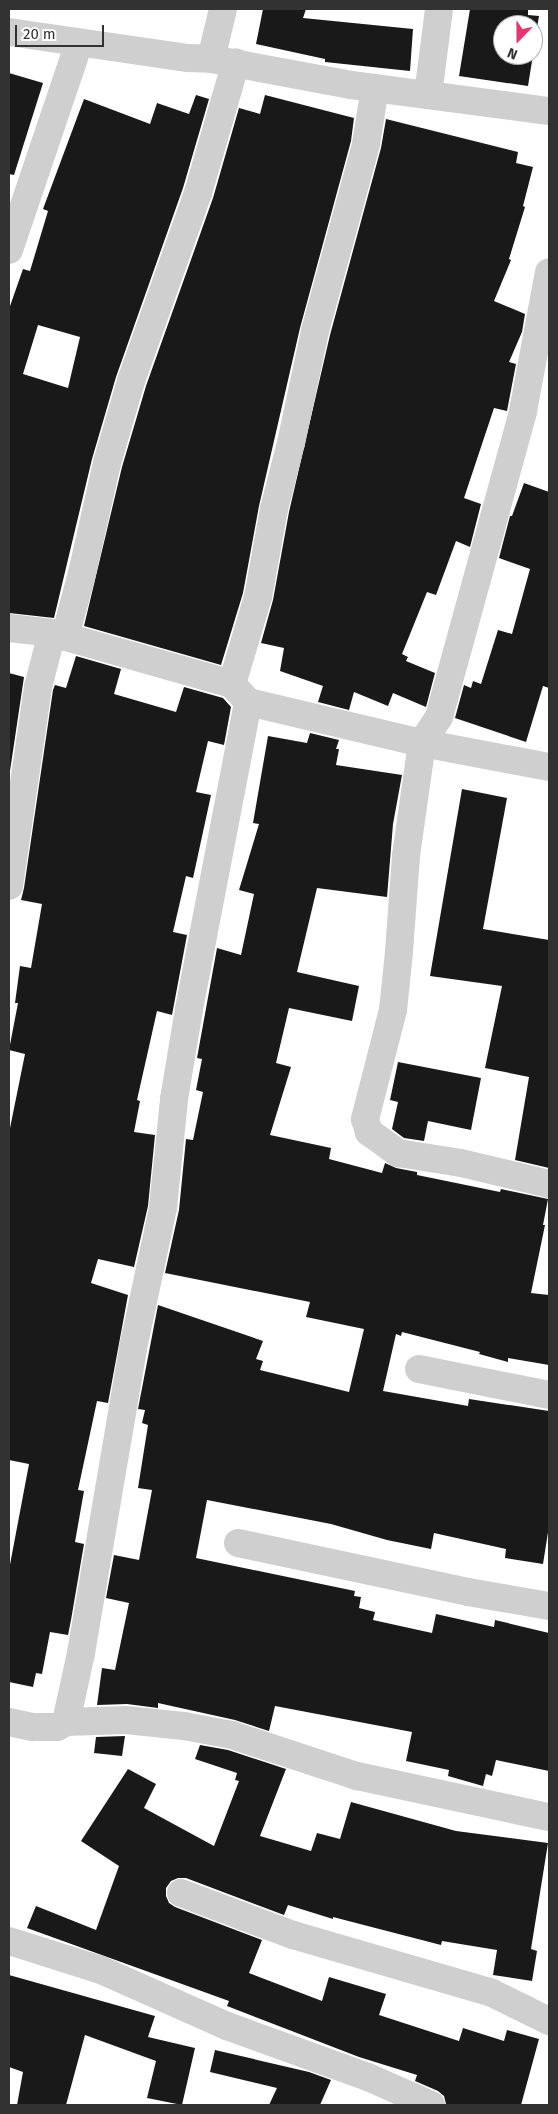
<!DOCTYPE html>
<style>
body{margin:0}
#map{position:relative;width:558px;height:2114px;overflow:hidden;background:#fff;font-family:"Fira Sans",sans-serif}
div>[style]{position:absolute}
.building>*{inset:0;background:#191919}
.minor>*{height:28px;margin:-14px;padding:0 14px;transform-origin:14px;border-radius:14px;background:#cfcfcf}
span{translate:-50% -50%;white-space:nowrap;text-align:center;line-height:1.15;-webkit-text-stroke:5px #fff;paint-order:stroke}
.frame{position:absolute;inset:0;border:10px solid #323232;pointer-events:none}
.north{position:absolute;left:493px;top:15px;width:50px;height:50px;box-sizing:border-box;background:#fff;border:1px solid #adadad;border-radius:50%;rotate:202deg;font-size:14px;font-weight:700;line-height:20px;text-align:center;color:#323232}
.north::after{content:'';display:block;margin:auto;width:18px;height:22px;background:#eb336f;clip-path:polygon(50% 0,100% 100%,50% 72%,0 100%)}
.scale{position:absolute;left:15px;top:25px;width:89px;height:22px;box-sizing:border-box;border:2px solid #323232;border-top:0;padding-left:6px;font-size:15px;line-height:18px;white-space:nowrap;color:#323232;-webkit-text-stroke:4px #fff;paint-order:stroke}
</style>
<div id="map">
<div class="building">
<div style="clip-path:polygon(263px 9px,306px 9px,303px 18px,413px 29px,410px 71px,325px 62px,325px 59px,256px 44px)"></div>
<div style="clip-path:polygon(470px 9px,528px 9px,528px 15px,539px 16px,533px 52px,533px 25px,503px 25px,503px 55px,533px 55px,528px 86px,459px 76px)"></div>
<div style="clip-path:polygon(9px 73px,43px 83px,14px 175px,9px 174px)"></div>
<div style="clip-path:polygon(evenodd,196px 95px,209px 99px,183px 188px,116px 377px,92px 459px,54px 618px,9px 613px,9px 309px,23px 269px,30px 271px,48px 211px,43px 209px,84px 99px,150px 124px,157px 103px,189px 114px,196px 95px,38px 325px,80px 337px,68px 388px,23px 374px,38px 325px)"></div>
<div style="clip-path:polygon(265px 95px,354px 118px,351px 141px,300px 328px,259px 506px,243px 593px,221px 665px,84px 626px,122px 467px,146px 386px,213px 198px,239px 108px,260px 114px)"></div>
<div style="clip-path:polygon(386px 119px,518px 152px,516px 163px,533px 167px,523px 206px,525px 207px,509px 259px,511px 260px,494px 301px,525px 314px,522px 332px,509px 362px,516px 364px,507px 411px,494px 408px,464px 498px,481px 504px,470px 547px,456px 541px,436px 595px,427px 592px,402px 654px,408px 657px,406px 661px,435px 673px,426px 707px,393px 693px,388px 706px,354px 692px,349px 710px,318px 702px,323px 686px,280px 671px,284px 648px,261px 643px,273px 600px,289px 512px,330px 335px,381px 148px)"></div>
<div style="clip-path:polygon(524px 483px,549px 492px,549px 688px,543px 686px,526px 742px,455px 718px,464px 685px,471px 688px,473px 681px,481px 684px,498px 630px,512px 634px,530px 569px,499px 558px,510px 516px,512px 516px)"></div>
<div style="clip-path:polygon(76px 656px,121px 669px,114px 694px,176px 712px,184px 687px,223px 698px,231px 707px,224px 745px,208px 741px,196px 792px,211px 795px,193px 878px,186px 876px,173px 932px,187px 935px,172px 1015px,157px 1011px,137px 1100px,140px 1101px,134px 1132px,155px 1135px,148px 1206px,134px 1267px,98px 1259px,91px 1283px,128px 1295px,108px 1403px,97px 1401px,78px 1490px,84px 1491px,75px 1542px,84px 1544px,71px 1620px,68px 1635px,50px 1632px,42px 1674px,36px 1673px,33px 1687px,9px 1682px,9px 1570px,29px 1464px,9px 1460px,9px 1133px,25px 1054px,9px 1050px,18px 1003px,15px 1003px,20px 966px,31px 968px,42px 904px,21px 900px,24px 888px,53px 690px,55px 685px,66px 688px)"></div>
<div style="clip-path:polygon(9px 673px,24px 677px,10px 771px,9px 770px)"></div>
<div style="clip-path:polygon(310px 733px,339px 740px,336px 749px,339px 749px,336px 765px,402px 775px,393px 824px,387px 897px,317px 888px,297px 972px,359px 986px,352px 1021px,289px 1008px,276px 1063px,291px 1067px,270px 1135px,331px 1148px,329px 1159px,382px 1173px,385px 1163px,396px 1168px,417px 1172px,417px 1175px,500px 1192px,501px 1189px,548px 1199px,543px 1225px,545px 1225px,531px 1293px,549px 1295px,549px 1365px,508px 1358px,508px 1362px,479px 1354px,480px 1352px,402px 1332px,401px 1336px,396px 1334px,383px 1391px,468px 1406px,469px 1399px,549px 1411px,549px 1526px,543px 1564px,505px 1558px,506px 1549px,434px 1533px,431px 1549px,387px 1540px,331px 1524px,207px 1500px,196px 1558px,355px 1591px,354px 1596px,361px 1597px,359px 1608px,375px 1612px,373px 1620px,432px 1633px,436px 1614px,494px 1627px,495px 1620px,549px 1633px,549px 1771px,496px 1760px,492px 1776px,486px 1774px,483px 1786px,448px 1776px,449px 1770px,406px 1761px,412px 1732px,275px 1706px,269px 1731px,235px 1720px,158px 1703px,158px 1708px,127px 1704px,97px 1705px,102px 1668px,115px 1670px,129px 1603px,106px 1598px,114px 1555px,139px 1560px,152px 1490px,138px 1488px,148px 1425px,142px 1423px,145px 1410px,138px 1409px,158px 1305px,263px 1341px,256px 1359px,263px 1361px,260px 1370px,349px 1392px,364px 1329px,306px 1317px,310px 1302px,165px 1273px,179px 1210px,186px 1139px,193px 1140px,203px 1092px,196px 1090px,202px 1059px,197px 1058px,217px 948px,241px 955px,254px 894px,239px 890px,259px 824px,253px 823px,268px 736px,307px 743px)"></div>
<div style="clip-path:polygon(462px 789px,507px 798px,483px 929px,549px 940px,549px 1168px,515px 1160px,529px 1077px,485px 1068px,502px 986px,430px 976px)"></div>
<div style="clip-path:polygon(398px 1062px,481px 1078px,471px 1130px,428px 1121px,424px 1141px,404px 1138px,392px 1129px,398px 1102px,390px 1100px)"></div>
<div style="clip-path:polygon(125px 1736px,122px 1756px,94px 1753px,96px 1737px)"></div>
<div style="clip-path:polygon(200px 1745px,228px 1750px,286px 1769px,260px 1836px,311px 1851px,317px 1833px,340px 1839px,351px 1802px,456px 1831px,548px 1843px,531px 1949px,537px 1951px,532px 1981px,493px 1975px,497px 1950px,442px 1941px,441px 1945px,333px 1917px,333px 1919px,288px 1905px,284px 1915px,186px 1878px,178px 1878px,171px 1881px,166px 1888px,166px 1896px,169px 1903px,175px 1907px,262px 1940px,249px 1973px,322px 2001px,329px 1977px,386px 1994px,379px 2015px,459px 2041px,463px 2028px,504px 2041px,507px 2030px,539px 2039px,521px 2105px,446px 2104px,444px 2096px,438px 2091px,415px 2081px,417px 2075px,359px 2057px,227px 2006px,229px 2001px,27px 1928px,36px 1906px,96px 1930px,119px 1866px,81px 1841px,128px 1769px,156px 1784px,144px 1808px,214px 1846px,239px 1781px,235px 1780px,237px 1773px,195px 1759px)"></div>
<div style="clip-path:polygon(9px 1975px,155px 2016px,148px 2037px,195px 2048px,182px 2105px,147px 2098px,156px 2061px,85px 2035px,66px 2105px,17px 2105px,23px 2072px,9px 2067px)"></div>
<div style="clip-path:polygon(215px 2050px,309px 2072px,331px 2080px,320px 2105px,269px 2105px,277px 2088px,210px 2072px)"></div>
</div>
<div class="minor">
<div style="left:9px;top:32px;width:181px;rotate:8.3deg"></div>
<div style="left:188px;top:58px;width:23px;rotate:2deg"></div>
<div style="left:211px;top:59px;width:51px;rotate:-76.5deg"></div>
<div style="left:211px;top:59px;width:142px;rotate:10.5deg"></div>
<div style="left:351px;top:85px;width:200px;rotate:7.5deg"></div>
<div style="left:428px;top:95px;width:87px;rotate:-82.7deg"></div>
<div style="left:9px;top:250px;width:219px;rotate:-71.3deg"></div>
<div style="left:9px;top:628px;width:43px;rotate:6.6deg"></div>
<div style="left:52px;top:633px;width:187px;rotate:15.8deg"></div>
<div style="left:232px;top:684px;width:24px;rotate:48deg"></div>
<div style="left:248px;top:702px;width:179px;rotate:13.3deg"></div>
<div style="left:422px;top:743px;width:31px;rotate:-57deg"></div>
<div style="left:439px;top:717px;width:317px;rotate:-74.6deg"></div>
<div style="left:523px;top:411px;width:141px;rotate:-79.4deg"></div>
<div style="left:65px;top:637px;width:66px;rotate:-75.1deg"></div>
<div style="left:82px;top:573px;width:113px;rotate:-77.2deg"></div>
<div style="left:107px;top:463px;width:85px;rotate:-73.7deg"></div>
<div style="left:131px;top:381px;width:200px;rotate:-70.4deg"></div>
<div style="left:198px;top:193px;width:136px;rotate:-73.8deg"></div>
<div style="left:232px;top:684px;width:91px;rotate:-73.4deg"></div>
<div style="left:258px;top:597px;width:89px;rotate:-79.7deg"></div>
<div style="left:274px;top:509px;width:68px;rotate:-75.6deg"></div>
<div style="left:291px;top:443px;width:115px;rotate:-77.9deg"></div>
<div style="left:315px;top:331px;width:194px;rotate:-74.7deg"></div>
<div style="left:366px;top:144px;width:57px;rotate:-80.9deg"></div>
<div style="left:549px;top:767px;width:129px;rotate:-169.3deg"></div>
<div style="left:422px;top:743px;width:114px;rotate:98.1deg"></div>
<div style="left:406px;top:856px;width:96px;rotate:94.2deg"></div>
<div style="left:399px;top:952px;width:58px;rotate:95.9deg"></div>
<div style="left:393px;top:1010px;width:113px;rotate:104.4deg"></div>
<div style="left:365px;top:1119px;width:14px;rotate:73deg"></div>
<div style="left:369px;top:1132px;width:36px;rotate:36deg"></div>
<div style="left:398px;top:1153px;width:64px;rotate:9deg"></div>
<div style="left:461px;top:1163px;width:90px;rotate:13.4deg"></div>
<div style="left:9px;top:886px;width:201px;rotate:-81.7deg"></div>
<div style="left:38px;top:687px;width:56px;rotate:-75.5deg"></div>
<div style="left:419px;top:1369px;width:133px;rotate:11.3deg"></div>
<div style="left:238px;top:1543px;width:235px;rotate:12deg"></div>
<div style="left:468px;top:1592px;width:82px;rotate:9.8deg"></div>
<div style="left:9px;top:1722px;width:25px;rotate:12deg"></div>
<div style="left:33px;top:1727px;width:24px"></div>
<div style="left:57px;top:1727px;width:10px;rotate:-29deg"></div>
<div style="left:66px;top:1722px;width:60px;rotate:-1.9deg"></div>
<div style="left:126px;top:1720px;width:58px;rotate:5.9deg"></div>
<div style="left:184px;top:1726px;width:49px;rotate:10.6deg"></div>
<div style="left:232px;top:1735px;width:132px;rotate:18.2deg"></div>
<div style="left:357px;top:1776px;width:196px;rotate:12.1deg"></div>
<div style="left:66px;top:1722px;width:71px;rotate:-77.7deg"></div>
<div style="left:81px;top:1653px;width:309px;rotate:-80.3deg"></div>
<div style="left:133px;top:1348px;width:143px;rotate:-77.9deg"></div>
<div style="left:163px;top:1208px;width:110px;rotate:-84.2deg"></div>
<div style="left:174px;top:1099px;width:91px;rotate:-80.5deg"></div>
<div style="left:189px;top:1009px;width:313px;rotate:-79.1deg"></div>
<div style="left:181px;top:1893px;width:120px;rotate:20.6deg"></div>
<div style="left:293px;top:1935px;width:207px;rotate:16.2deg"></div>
<div style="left:492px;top:1993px;width:64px;rotate:26.2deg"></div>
<div style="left:9px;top:1941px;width:96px;rotate:17.5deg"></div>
<div style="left:101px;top:1970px;width:138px;rotate:24deg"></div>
<div style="left:227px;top:2026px;width:150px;rotate:19.9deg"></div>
<div style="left:368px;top:2077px;width:69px;rotate:24deg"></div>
</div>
<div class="frame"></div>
<div class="north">N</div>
<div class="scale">20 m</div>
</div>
